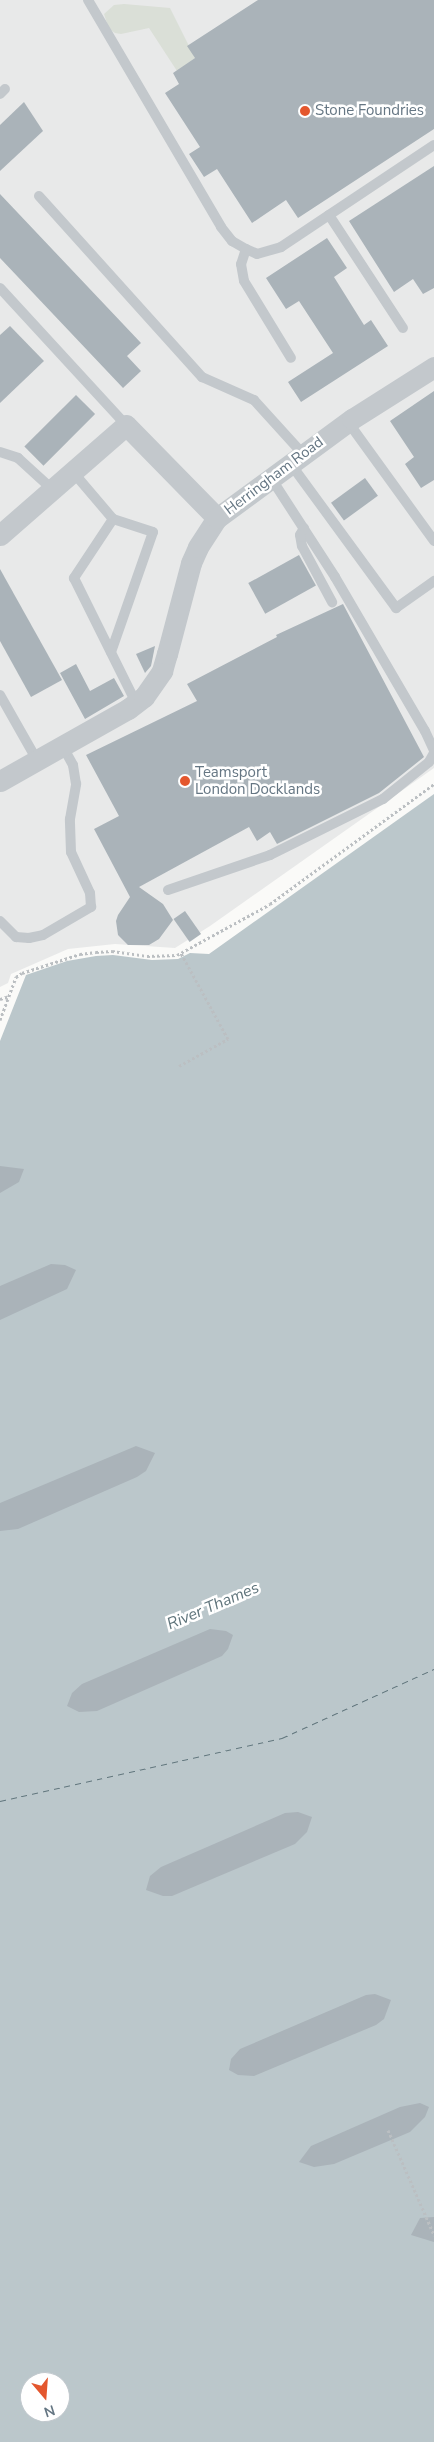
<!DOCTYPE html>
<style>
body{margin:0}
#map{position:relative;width:434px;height:2442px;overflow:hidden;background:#fafaf8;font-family:"Nunito Sans",sans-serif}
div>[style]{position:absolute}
.built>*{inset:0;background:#e8e9e9}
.green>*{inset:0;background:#dadfd7}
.water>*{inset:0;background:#bbc7cb}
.ferry>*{height:1px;margin-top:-0.5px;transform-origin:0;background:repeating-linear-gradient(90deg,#60757c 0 6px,transparent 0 11px)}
.building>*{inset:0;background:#aab3b9;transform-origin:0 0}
.path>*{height:3px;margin-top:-1.5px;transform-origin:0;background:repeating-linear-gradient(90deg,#bbbfc2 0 2.5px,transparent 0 5px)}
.service>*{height:10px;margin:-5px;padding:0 5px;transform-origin:5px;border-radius:5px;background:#c3c8cc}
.minor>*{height:21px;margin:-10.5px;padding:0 10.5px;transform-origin:10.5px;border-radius:10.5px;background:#c3c8cc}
.dots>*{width:14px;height:14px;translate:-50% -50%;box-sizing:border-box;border:2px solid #fff;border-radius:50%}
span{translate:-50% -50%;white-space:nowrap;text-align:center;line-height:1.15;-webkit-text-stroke:5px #fff;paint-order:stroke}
.poi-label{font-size:15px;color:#657683}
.left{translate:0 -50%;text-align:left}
.street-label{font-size:15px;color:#657683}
.water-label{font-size:16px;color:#60757c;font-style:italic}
.north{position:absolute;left:20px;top:2372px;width:50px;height:50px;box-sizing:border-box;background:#fff;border:1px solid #c1c8cd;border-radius:50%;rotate:162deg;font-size:14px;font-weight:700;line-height:20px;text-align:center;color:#657683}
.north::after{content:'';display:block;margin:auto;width:18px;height:22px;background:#e4572e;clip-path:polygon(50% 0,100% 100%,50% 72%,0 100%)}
</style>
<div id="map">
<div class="built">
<div style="clip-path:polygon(0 0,434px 0,434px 768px,210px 926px,175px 948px,115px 944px,68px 949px,11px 974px,8px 983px,0 987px)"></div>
</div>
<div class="green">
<div style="clip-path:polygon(124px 4px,170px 8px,195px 58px,177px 71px,149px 28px,121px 34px,115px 33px,109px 29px,104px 14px,114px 5px)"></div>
</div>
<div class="water">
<div style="clip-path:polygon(evenodd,434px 794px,434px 2442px,0 2442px,0 1041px,26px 975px,67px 961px,96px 956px,113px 955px,152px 960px,178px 959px,190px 953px,209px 954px,434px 794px,30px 2382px,60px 2382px,60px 2412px,30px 2412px,30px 2382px)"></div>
</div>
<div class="ferry">
<div style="left:0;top:1801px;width:289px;rotate:-12.6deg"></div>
<div style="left:282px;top:1738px;width:167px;rotate:-24.4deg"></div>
</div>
<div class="building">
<div style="clip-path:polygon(258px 0,434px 0,434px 129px,298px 218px,286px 200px,252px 223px,217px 169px,204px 177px,189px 154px,200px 147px,165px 93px,179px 84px,173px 73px,195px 58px,187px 46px)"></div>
<div style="clip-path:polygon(24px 102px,43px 131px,0 171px,0 125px)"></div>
<div style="clip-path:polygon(434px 166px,434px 288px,423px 294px,413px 279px,394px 292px,349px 221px)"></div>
<div style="clip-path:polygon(0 194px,141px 343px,127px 356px,141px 371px,123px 388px,0 258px)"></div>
<div style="clip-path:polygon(327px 238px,347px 268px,334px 277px,364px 325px,371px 320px,388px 346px,301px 402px,288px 382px,333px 353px,299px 301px,286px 309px,266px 278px)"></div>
<div style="clip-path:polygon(10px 326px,44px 361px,0 403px,0 335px)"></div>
<div style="clip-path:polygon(434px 391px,434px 480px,421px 488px,405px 464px,414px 457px,390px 421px)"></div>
<div style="left:76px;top:395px;width:27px;height:73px;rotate:45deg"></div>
<div style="left:365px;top:478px;width:22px;height:42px;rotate:54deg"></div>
<div style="left:299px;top:555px;width:35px;height:58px;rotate:61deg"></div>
<div style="clip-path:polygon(0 569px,62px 680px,31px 697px,0 641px)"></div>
<div style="clip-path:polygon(343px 604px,424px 757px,379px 793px,277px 844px,270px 832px,257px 841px,249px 827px,139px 887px,163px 904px,173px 920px,159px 939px,149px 945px,128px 945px,118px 935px,116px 921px,118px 915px,130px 897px,94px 829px,119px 816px,86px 755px,197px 701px,187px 684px,277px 637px,276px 635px)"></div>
<div style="clip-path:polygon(155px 646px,151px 666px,145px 673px,136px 654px)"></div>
<div style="clip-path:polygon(76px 664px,90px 691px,114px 678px,124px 696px,85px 719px,60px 673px)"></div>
<div style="left:185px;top:911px;width:28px;height:14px;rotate:55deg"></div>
<div style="clip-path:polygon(0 1166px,24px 1169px,19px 1182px,0 1193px)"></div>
<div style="clip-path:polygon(51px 1264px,65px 1265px,76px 1270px,67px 1289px,0 1320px,0 1286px)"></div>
<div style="clip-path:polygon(136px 1446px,155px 1453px,146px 1471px,137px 1477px,18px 1529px,0 1531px,0 1503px)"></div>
<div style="clip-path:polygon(210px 1629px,226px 1631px,233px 1635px,228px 1649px,222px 1656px,97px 1711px,79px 1712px,67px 1706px,72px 1693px,82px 1684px)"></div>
<div style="clip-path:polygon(298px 1812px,312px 1817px,307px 1832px,295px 1844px,172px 1896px,163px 1896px,146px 1890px,150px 1876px,161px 1867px,285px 1813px)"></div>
<div style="clip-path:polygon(375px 1994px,391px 2000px,384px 2019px,376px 2025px,254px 2076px,238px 2075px,229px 2070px,231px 2059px,240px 2049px,366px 1995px)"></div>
<div style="clip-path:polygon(420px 2103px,429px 2107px,425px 2117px,410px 2132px,334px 2164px,314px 2167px,299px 2162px,311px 2146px,400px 2107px)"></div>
<div style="clip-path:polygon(434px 2217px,434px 2242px,411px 2235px,420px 2218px)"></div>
</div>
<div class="path">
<div style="left:0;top:999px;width:9px;rotate:-18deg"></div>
<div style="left:0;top:1020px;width:46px;rotate:-69.6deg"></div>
<div style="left:16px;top:977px;width:7px;rotate:-34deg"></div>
<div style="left:22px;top:973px;width:61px;rotate:-18.1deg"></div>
<div style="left:80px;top:954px;width:16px;rotate:-7deg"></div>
<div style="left:96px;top:952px;width:16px;rotate:-4deg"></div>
<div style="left:112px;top:951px;width:35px;rotate:8deg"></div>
<div style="left:147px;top:956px;width:30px;rotate:-2deg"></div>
<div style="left:177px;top:955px;width:106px;rotate:-28.7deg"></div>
<div style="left:270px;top:904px;width:203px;rotate:-36.2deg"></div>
<div style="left:179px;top:1066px;width:56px;rotate:-28.9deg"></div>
<div style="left:228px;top:1039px;width:98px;rotate:-118.7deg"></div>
<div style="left:388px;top:2130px;width:115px;rotate:66.3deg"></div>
</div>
<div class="service">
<div style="left:88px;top:0;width:263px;rotate:59.6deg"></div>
<div style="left:221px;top:227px;width:18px;rotate:52deg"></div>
<div style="left:232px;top:241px;width:16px;rotate:30deg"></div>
<div style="left:246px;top:249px;width:12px;rotate:24deg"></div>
<div style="left:257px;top:254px;width:25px;rotate:-16deg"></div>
<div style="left:281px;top:247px;width:184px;rotate:-33.7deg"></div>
<div style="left:0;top:94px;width:7px;rotate:-45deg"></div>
<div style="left:39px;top:196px;width:244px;rotate:48deg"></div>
<div style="left:202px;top:377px;width:57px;rotate:23.9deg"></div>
<div style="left:254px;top:400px;width:73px;rotate:47.8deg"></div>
<div style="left:329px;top:215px;width:135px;rotate:56.8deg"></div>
<div style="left:246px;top:249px;width:16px;rotate:108deg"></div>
<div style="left:241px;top:264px;width:17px;rotate:80deg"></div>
<div style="left:244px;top:281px;width:90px;rotate:58.6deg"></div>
<div style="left:0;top:288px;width:186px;rotate:47.4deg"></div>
<div style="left:348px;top:422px;width:147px;rotate:54.1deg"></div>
<div style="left:0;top:452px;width:19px;rotate:18deg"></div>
<div style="left:18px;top:458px;width:46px;rotate:42.4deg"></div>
<div style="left:290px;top:463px;width:180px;rotate:53.8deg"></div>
<div style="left:396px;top:608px;width:47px;rotate:-35.4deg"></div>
<div style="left:73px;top:472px;width:62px;rotate:49.6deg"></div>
<div style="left:113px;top:519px;width:71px;rotate:123.5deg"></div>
<div style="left:74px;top:578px;width:140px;rotate:63.6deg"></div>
<div style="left:271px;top:478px;width:118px;rotate:57.1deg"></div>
<div style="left:335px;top:577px;width:178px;rotate:59.7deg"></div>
<div style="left:425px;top:731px;width:21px;rotate:65deg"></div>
<div style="left:304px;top:528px;width:8px;rotate:120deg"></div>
<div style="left:300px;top:535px;width:11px;rotate:80deg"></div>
<div style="left:302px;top:546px;width:64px;rotate:61.8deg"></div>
<div style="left:111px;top:652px;width:127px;rotate:-70.7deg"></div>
<div style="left:153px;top:532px;width:42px;rotate:-162deg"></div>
<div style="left:0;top:695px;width:75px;rotate:60.4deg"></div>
<div style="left:168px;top:890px;width:108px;rotate:-18.9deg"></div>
<div style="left:270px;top:855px;width:126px;rotate:-26.4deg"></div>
<div style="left:383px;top:799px;width:59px;rotate:-38.8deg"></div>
<div style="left:429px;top:762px;width:10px;rotate:-61deg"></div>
<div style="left:0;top:921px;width:23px;rotate:45deg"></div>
<div style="left:16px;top:937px;width:13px;rotate:4deg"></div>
<div style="left:29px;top:938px;width:14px;rotate:-12deg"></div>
<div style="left:43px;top:935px;width:56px;rotate:-30.3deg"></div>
<div style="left:91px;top:907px;width:14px;rotate:-94deg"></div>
<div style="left:90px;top:893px;width:45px;rotate:-114.9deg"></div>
<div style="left:71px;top:852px;width:33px;rotate:-92deg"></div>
<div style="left:70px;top:819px;width:36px;rotate:-80deg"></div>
<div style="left:76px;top:784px;width:19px;rotate:-99deg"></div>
<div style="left:73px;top:765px;width:23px;rotate:-119deg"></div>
</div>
<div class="minor">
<div style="left:0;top:535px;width:167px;rotate:-41.1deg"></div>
<div style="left:126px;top:425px;width:130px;rotate:45.6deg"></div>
<div style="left:0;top:781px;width:147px;rotate:-29.4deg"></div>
<div style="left:128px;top:709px;width:20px;rotate:-37deg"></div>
<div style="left:144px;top:697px;width:32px;rotate:-55deg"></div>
<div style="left:162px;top:671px;width:18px;rotate:-74deg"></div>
<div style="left:167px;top:654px;width:94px;rotate:-75.2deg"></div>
<div style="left:191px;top:563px;width:17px;rotate:-66deg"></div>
<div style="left:198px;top:547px;width:35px;rotate:-57deg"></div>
<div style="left:217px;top:518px;width:167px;rotate:-36.3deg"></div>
<div style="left:352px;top:419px;width:97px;rotate:-32.4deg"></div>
</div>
<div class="dots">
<div style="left:305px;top:111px;background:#e4572e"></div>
<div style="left:185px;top:781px;background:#e4572e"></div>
</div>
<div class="poi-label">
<span class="left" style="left:315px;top:111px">Stone Foundries</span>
<span class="left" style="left:195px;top:781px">Teamsport<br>London Docklands</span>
</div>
<div class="street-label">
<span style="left:274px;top:476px;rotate:-37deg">Herringham Road</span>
</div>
<div class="water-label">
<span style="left:213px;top:1606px;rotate:-23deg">River Thames</span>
</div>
<div class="north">N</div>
</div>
